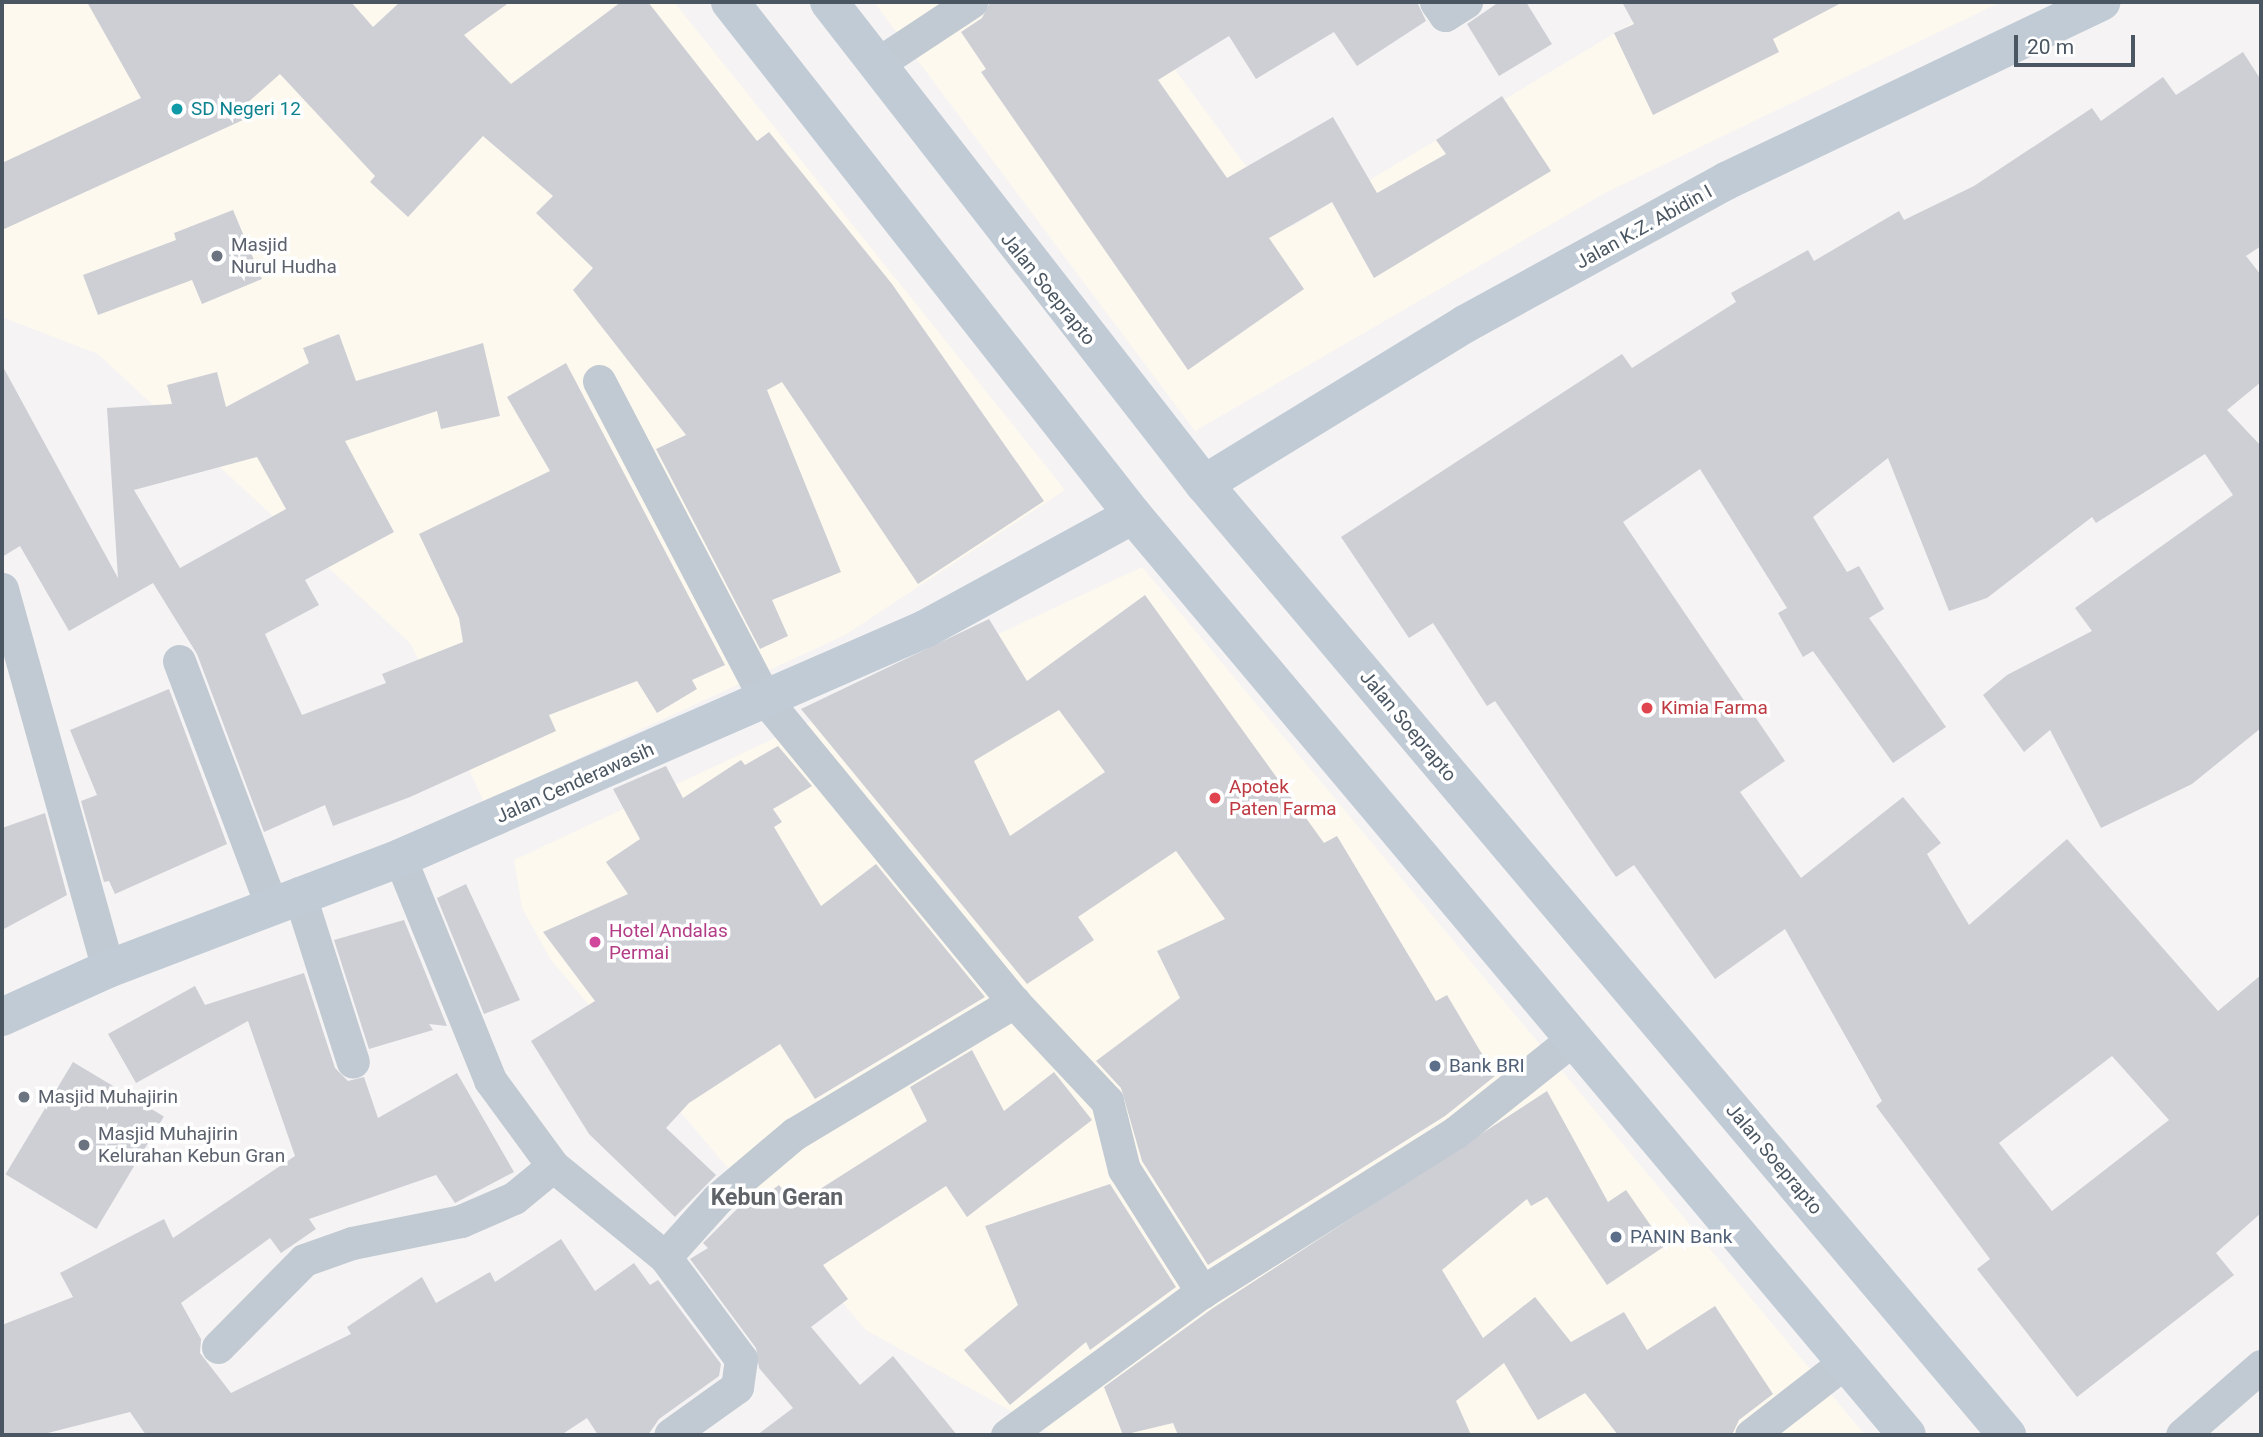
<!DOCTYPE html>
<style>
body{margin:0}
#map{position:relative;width:2263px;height:1437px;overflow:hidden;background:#f5f3f3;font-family:Roboto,sans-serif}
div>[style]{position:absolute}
.commercial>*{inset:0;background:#fdf9ef}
.building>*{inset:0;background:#cdcfd5;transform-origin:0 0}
.street>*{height:33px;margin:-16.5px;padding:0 16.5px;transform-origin:16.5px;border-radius:16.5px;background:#c1cad2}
.secondary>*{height:38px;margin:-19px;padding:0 19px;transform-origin:19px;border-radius:19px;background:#c1cbd6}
.dots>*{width:19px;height:19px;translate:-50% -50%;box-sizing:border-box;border:4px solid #fff;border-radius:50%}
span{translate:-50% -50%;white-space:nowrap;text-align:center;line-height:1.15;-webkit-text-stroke:7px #fff;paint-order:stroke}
.culture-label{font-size:19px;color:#0d838f}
.left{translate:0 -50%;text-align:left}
.street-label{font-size:19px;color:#4a5661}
.worship-label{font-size:19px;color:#5b616d}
.health-label{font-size:19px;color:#be3a42}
.hotel-label{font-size:19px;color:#b23c85}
.service-label{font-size:19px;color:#4e5e75}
.quarter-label{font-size:23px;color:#5f6368;font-weight:700}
.frame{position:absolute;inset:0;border:4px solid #4a5661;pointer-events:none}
.scale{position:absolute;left:2014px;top:35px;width:121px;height:32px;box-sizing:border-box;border:4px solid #4a5661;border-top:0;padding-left:9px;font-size:21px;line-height:24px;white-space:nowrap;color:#4a5661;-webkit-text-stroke:5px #fff;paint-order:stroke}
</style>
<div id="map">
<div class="commercial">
<div style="clip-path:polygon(2px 2px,674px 2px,1065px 490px,845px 635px,484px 802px,411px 644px,98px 354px,2px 317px)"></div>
<div style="clip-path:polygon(874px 2px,1125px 2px,1291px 227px,1667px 2px,2001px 2px,1605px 193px,1195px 431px)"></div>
<div style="clip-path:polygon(1142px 567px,1865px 1435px,1054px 1435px,866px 1330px,551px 960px,522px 908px,514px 860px)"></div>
</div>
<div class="building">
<div style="clip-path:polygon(87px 2px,351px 2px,373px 27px,400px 2px,510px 2px,464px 35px,511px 84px,621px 2px,648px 2px,757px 141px,769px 132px,892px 284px,1044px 501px,918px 584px,782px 382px,767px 390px,841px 572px,772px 600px,788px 636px,760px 649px,656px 449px,686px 435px,573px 290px,593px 268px,536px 213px,553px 196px,483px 136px,408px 217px,370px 182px,375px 176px,280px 74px,238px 111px,243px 120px,2px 230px,2px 163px,141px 98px)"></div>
<div style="clip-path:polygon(990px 2px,1417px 2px,1426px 21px,1357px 66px,1334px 32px,1256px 79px,1229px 36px,1158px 80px,1227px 178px,1333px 117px,1377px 193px,1446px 154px,1436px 140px,1502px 96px,1551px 171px,1374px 278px,1332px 202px,1269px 238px,1304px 289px,1188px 370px,981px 72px,986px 69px,961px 32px,982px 18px)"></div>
<div style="clip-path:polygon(1499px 2px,1526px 2px,1552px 44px,1499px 76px,1467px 24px)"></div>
<div style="clip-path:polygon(1622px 2px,1843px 2px,1773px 39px,1779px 52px,1653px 115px,1614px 33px,1634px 24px)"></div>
<div style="clip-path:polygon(evenodd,2243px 52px,2261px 80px,2261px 246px,2246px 256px,2261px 275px,2261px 382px,2227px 410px,2261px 446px,2261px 728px,2192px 784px,2101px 828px,2050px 730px,2024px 752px,1983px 695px,2007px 675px,2092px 631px,2075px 608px,2233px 495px,2205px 454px,2096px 523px,2092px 517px,1987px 598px,1949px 611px,1888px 458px,1813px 517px,1847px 572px,1859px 566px,1884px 609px,1869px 618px,1946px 727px,1893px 763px,1813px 651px,1803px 657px,1778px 613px,1787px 608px,1700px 469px,1623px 522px,1785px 761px,1740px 792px,1801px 878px,1903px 797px,1941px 843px,1927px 854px,1969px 925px,2067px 839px,2218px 1011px,2261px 975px,2261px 1213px,2216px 1253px,2234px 1275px,2077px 1397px,1977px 1269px,1990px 1259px,1876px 1106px,1882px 1101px,1785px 929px,1715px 979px,1634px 865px,1616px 877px,1495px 701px,1487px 706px,1433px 623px,1409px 638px,1341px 537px,1622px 354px,1632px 368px,1736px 302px,1731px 293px,1808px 250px,1814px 261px,1899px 211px,1904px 220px,1974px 186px,2092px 108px,2101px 121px,2163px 77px,2176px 95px,2243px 52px,2112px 1056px,2169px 1120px,2052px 1211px,1999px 1143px,2112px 1056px)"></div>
<div style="clip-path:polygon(233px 210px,262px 279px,202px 304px,192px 280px,98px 315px,83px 275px,176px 240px,174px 233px)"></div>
<div style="clip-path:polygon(evenodd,339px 334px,356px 381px,483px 343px,500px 416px,441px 429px,437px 411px,345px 441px,394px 532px,305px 580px,319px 605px,265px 634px,302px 715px,386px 683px,382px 674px,463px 642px,459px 618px,419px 534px,550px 471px,507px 397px,566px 363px,725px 665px,692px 680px,697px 689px,657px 713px,637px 681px,549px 715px,556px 731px,410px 797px,333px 826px,325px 805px,264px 832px,197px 654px,153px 583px,69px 631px,20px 546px,2px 557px,2px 365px,118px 578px,107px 408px,172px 404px,167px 385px,217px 372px,226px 407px,309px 363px,303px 348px,339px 334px,257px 457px,286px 509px,180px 568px,134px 490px,257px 457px)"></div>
<div style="clip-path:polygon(evenodd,1145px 595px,1324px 843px,1337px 836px,1436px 1001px,1447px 995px,1495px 1076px,1445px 1116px,1208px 1265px,1142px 1161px,1121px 1088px,1096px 1061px,1180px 998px,1157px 951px,1225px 919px,1176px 851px,1078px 917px,1094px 940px,1027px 984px,801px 709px,989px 619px,1027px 681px,1145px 595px,1059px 710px,1105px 772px,1010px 836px,974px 761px,1059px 710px)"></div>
<div style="clip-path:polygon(169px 689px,227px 844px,115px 894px,109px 881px,104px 882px,81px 801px,97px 795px,70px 730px)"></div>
<div style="clip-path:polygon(778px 746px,812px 786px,773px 809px,782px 822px,774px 827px,821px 906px,876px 864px,985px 997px,815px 1099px,780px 1044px,689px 1103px,666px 1128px,716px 1175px,675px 1217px,589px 1134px,531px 1041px,595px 1001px,543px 932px,628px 894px,606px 862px,640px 839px,613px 789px,666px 766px,683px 798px,741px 760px,745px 765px)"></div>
<div style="clip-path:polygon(45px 813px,67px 895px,2px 930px,2px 828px)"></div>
<div style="clip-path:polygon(466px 884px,520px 1000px,484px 1014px,437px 898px)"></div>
<div style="clip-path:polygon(404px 920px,447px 1026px,429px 1024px,433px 1030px,369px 1049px,334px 940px)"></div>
<div style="clip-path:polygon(304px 973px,335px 1068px,348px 1081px,364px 1077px,378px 1118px,457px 1073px,514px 1172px,455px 1203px,436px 1175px,309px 1219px,316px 1229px,281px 1253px,270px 1238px,181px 1303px,201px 1339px,200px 1353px,231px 1393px,351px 1334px,347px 1327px,422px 1277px,436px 1303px,490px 1272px,495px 1282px,561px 1239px,595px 1291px,634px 1263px,650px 1285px,658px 1280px,721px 1364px,719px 1376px,659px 1419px,648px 1435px,598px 1435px,587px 1418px,561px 1435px,146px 1435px,130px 1412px,40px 1435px,2px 1435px,2px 1325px,73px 1297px,60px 1273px,164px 1219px,173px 1238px,295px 1156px,248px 1021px,136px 1083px,108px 1034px,195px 986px,205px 1005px)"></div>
<div style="clip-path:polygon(972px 1050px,1004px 1111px,1054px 1072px,1092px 1120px,967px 1217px,946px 1186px,823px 1265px,848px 1299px,811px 1327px,860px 1385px,893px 1356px,957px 1435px,757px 1435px,793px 1408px,759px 1368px,756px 1348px,690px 1259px,708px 1248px,703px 1243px,744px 1202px,749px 1207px,779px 1185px,795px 1205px,927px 1121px,910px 1087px)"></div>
<div style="left:73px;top:1062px;width:106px;height:131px;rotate:31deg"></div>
<div style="clip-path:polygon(1547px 1091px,1608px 1202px,1626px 1190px,1665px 1246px,1607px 1285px,1547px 1197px,1531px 1206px,1527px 1199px,1442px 1270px,1483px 1338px,1535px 1297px,1571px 1342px,1624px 1312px,1647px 1350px,1715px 1306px,1773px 1394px,1739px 1420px,1732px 1435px,1618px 1435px,1585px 1393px,1538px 1420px,1504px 1363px,1456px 1401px,1471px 1435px,1178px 1435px,1173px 1423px,1123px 1435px,1104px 1387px,1213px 1308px)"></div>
<div style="clip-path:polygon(1110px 1184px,1176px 1287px,1090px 1350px,1086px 1342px,1010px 1405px,964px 1350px,1018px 1305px,985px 1226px)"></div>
</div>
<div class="street">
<div style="left:1436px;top:2px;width:16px;rotate:55deg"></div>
<div style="left:1445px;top:15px;width:25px;rotate:-32deg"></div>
<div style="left:877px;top:64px;width:113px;rotate:-33.4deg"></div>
<div style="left:599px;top:381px;width:359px;rotate:62.4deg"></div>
<div style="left:765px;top:699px;width:392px;rotate:50.6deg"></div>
<div style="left:1014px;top:1002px;width:136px;rotate:46.8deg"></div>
<div style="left:1107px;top:1101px;width:70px;rotate:76deg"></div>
<div style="left:1124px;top:1169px;width:146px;rotate:57.6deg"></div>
<div style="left:2px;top:589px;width:395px;rotate:74.4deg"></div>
<div style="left:179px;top:661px;width:261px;rotate:69.3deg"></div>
<div style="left:400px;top:858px;width:240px;rotate:67.9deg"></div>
<div style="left:490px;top:1080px;width:107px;rotate:53.8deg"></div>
<div style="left:553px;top:1166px;width:144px;rotate:39.1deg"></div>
<div style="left:665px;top:1257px;width:127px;rotate:53.3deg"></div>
<div style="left:741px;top:1359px;width:28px;rotate:98deg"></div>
<div style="left:737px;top:1387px;width:82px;rotate:144.4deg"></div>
<div style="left:299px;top:893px;width:177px;rotate:72.3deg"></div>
<div style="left:665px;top:1257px;width:78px;rotate:-48.1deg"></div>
<div style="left:717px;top:1199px;width:101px;rotate:-40.2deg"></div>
<div style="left:794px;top:1134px;width:257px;rotate:-31deg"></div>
<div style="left:218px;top:1347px;width:122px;rotate:-45.3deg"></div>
<div style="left:304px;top:1260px;width:51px;rotate:-19.5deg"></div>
<div style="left:352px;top:1243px;width:111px;rotate:-11.4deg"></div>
<div style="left:461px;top:1221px;width:58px;rotate:-23.5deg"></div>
<div style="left:514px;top:1198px;width:50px;rotate:-39.4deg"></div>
<div style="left:1007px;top:1435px;width:242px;rotate:-36.3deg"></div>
<div style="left:1202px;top:1292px;width:300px;rotate:-32.2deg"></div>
<div style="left:1456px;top:1132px;width:151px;rotate:-38.5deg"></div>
<div style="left:1751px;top:1435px;width:119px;rotate:-37.8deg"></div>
<div style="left:2182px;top:1435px;width:105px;rotate:-41.1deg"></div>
</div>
<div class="secondary">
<div style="left:730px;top:2px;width:652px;rotate:51.85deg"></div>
<div style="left:1133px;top:515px;width:1202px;rotate:49.93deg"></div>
<div style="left:829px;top:2px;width:611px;rotate:52.12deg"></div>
<div style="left:1204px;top:484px;width:1245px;rotate:49.82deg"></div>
<div style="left:1204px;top:484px;width:306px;rotate:-31.5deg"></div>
<div style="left:1465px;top:324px;width:298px;rotate:-28.7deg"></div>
<div style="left:1726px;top:181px;width:416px;rotate:-25.5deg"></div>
<div style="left:2px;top:1017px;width:116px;rotate:-24.4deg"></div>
<div style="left:108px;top:969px;width:312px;rotate:-20.8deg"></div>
<div style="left:400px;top:858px;width:573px;rotate:-23.57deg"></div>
<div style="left:925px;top:629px;width:237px;rotate:-28.7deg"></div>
</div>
<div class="dots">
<div style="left:177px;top:109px;background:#0f9aa8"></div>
<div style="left:217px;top:256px;background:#6b7280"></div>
<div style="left:1647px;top:708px;background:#e0444e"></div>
<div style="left:1215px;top:798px;background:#e0444e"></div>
<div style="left:595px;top:942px;background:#d1479c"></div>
<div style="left:1435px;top:1066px;background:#5c6f8a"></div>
<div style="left:24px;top:1097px;background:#6b7280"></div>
<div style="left:84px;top:1145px;background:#6b7280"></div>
<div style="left:1616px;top:1237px;background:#5c6f8a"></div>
</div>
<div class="culture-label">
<span class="left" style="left:191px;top:109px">SD Negeri 12</span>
</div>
<div class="street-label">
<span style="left:1644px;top:227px;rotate:-29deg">Jalan K.Z. Abidin I</span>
<span style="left:1048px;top:289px;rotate:51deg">Jalan Soeprapto</span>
<span style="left:1408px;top:726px;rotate:50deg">Jalan Soeprapto</span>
<span style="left:575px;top:783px;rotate:-24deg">Jalan Cenderawasih</span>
<span style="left:1774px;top:1159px;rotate:50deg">Jalan Soeprapto</span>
</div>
<div class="worship-label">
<span class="left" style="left:231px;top:256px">Masjid<br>Nurul Hudha</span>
<span class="left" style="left:38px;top:1097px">Masjid Muhajirin</span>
<span class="left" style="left:98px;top:1145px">Masjid Muhajirin<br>Kelurahan Kebun Gran</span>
</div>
<div class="health-label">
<span class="left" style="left:1661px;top:708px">Kimia Farma</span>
<span class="left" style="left:1229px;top:798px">Apotek<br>Paten Farma</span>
</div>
<div class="hotel-label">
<span class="left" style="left:609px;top:942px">Hotel Andalas<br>Permai</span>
</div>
<div class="service-label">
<span class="left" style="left:1449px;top:1066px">Bank BRI</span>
<span class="left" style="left:1630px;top:1237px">PANIN Bank</span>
</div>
<div class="quarter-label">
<span style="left:777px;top:1198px">Kebun Geran</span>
</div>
<div class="frame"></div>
<div class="scale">20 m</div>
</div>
